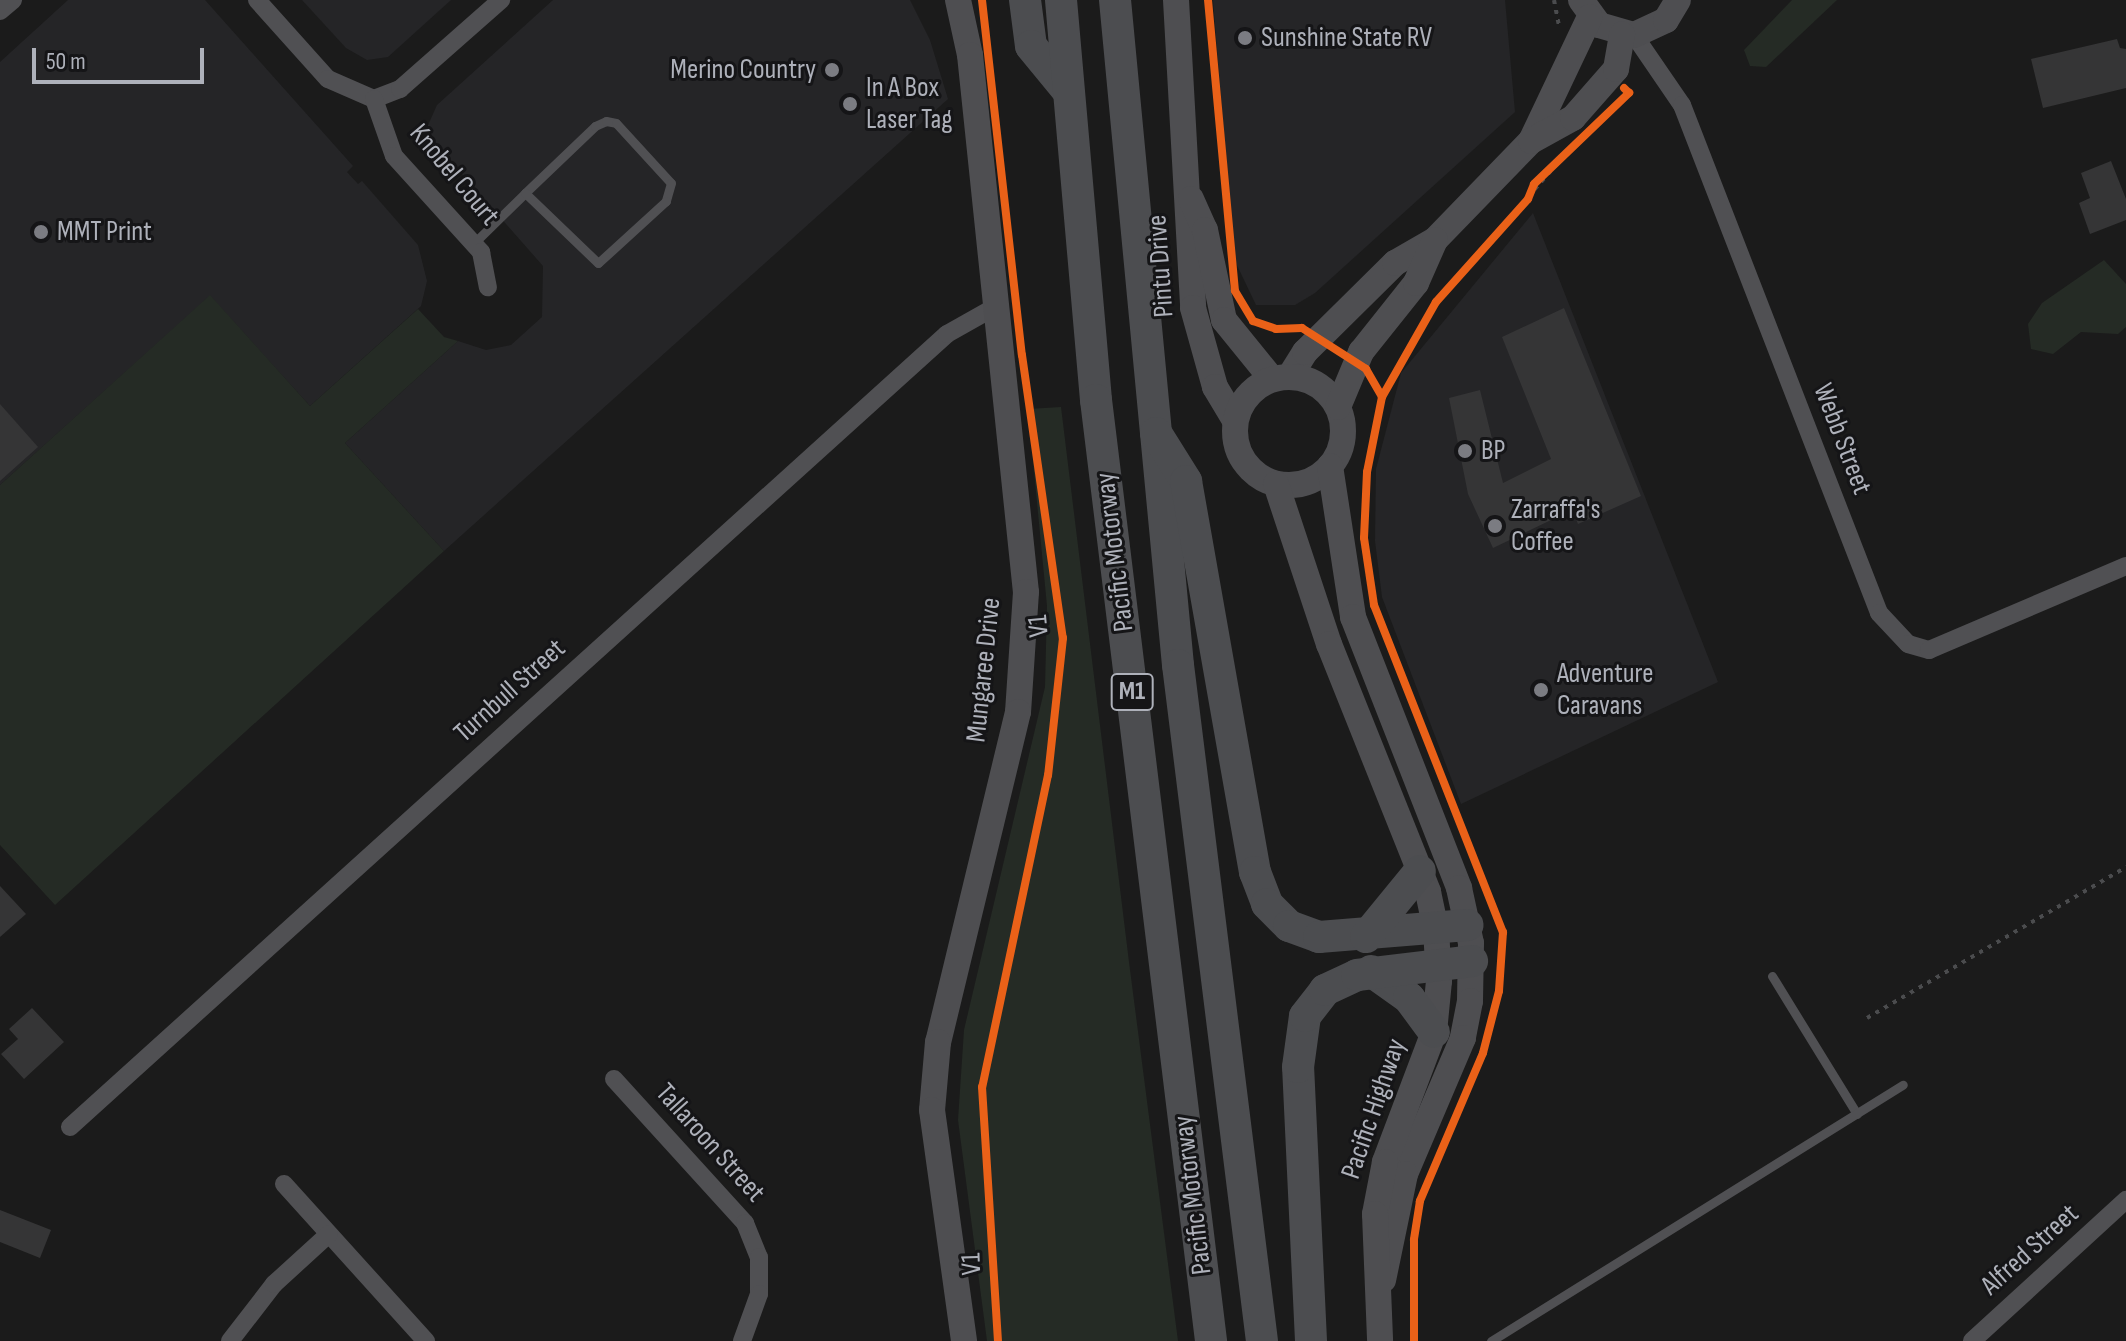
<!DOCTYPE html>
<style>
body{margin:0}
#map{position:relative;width:2126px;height:1341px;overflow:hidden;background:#1b1b1b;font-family:"Sofia Sans Condensed",sans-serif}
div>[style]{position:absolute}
.built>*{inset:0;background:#252527}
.green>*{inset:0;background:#252b25}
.building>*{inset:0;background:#353536}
.path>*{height:4px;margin-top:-2px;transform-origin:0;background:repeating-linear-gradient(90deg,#4b4c4e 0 4px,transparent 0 10px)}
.lane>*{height:9px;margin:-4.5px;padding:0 4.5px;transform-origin:4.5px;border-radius:4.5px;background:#505053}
.street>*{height:18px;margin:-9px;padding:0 9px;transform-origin:9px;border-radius:9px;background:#505053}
.secondary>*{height:26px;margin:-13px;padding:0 13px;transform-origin:13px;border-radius:13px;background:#4e4e51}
.secondary>.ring{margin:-13px;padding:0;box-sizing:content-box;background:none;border:26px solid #4e4e51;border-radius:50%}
.highway>*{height:32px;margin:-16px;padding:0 16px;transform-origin:16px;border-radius:16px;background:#4c4d50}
.cycleway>*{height:8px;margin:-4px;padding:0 4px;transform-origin:4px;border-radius:4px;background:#ea6118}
.dots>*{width:22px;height:22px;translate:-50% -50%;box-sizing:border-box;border:4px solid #151517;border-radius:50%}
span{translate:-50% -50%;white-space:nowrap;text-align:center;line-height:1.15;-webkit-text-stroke:6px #151517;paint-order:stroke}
.shield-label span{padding:2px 6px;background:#151517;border:2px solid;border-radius:6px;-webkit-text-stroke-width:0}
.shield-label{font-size:26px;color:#aeb1ba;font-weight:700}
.poi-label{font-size:28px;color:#aeb1ba}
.left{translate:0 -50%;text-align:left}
.right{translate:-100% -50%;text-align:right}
.street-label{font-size:28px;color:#aeb1ba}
.scale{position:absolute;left:32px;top:48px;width:172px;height:36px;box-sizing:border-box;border:4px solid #aeb1ba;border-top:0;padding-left:10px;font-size:24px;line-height:28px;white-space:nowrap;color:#aeb1ba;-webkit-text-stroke:6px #151517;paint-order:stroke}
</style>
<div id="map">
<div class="built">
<div style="clip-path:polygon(68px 0,205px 0,353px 166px,347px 172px,358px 184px,362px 181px,418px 245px,427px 281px,421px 306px,310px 406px,210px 296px,0 485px,0 62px)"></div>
<div style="clip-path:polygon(302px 0,451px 0,388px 57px,367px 60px,346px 48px)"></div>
<div style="clip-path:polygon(553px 0,910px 0,930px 40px,948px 99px,444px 551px,345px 443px,458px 341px,486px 350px,511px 345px,542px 317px,543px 266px,425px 132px,437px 105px)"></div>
<div style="clip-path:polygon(1213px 0,1505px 0,1515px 112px,1315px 293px,1295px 305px,1256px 305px,1234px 259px)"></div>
<div style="clip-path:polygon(1533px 213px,1718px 682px,1461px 804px,1382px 597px,1375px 541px,1376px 469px,1401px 373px)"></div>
</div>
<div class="green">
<div style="clip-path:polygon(1792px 0,1837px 0,1766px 67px,1750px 66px,1744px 50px)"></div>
<div style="clip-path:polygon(2104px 260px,2126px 284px,2126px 327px,2118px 334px,2081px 332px,2053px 354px,2031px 349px,2028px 324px,2042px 303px)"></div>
<div style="clip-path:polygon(210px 295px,310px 406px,418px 309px,444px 337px,458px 341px,345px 443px,444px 551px,55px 905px,0 845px,0 485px)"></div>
<div style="clip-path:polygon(1061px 407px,1129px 962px,1178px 1341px,987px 1341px,958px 1120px,964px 1030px,1045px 687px,1047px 606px,1028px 409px)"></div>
</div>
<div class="building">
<div style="clip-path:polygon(2117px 39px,2120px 48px,2126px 49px,2126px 88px,2043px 108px,2031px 59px)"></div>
<div style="clip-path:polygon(2111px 161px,2126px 199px,2126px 220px,2090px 234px,2079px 203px,2090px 198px,2081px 173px)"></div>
<div style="clip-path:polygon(1564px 308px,1641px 496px,1578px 524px,1572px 510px,1493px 548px,1468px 494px,1449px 398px,1480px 390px,1503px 483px,1551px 459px,1502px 337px)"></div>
<div style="clip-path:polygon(0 404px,38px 447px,0 481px)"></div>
<div style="clip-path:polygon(0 886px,26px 914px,0 937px)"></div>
<div style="clip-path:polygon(32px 1008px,64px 1042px,24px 1079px,1px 1054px,18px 1039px,9px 1029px)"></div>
<div style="clip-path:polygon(0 1210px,51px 1230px,40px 1258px,0 1242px)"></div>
</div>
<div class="path">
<div style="left:1554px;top:0;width:26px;rotate:79deg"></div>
<div style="left:1382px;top:397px;width:109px;rotate:-60.4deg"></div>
<div style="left:1436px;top:302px;width:203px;rotate:-48.8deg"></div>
<div style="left:1867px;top:1018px;width:300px;rotate:-30.2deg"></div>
</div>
<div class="lane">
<div style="left:473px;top:244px;width:73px;rotate:-44.4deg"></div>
<div style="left:525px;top:193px;width:97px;rotate:-43.7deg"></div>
<div style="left:595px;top:126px;width:12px;rotate:-24deg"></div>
<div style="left:606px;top:121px;width:10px;rotate:11deg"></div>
<div style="left:616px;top:123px;width:81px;rotate:47.5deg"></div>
<div style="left:671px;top:183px;width:19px;rotate:106deg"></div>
<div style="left:666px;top:201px;width:92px;rotate:137.6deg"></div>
<div style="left:598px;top:263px;width:101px;rotate:-136.2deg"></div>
<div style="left:1772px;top:976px;width:162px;rotate:58.4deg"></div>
<div style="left:1491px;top:1341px;width:485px;rotate:-31.9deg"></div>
</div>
<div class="street">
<div style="left:257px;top:0;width:106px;rotate:48.1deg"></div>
<div style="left:328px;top:79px;width:50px;rotate:23.5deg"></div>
<div style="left:374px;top:99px;width:28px;rotate:-21deg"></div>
<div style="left:400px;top:89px;width:135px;rotate:-41.4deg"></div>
<div style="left:0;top:11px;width:17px;rotate:-40deg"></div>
<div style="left:1634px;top:35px;width:85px;rotate:55.6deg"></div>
<div style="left:1682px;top:105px;width:545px;rotate:68.8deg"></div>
<div style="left:1879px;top:613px;width:42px;rotate:46.9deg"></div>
<div style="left:1908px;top:644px;width:22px;rotate:16deg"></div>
<div style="left:1929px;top:650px;width:214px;rotate:-23.1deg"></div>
<div style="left:374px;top:99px;width:60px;rotate:70.7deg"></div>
<div style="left:394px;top:156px;width:130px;rotate:47.8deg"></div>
<div style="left:481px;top:252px;width:36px;rotate:79deg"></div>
<div style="left:614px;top:1079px;width:195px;rotate:47.7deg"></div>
<div style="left:745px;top:1223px;width:37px;rotate:68deg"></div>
<div style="left:759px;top:1257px;width:37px;rotate:90deg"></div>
<div style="left:759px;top:1294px;width:50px;rotate:109.9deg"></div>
<div style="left:70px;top:1127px;width:1182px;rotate:-42.12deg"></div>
<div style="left:947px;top:334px;width:55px;rotate:-29.4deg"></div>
<div style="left:284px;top:1184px;width:212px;rotate:47.9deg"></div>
<div style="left:230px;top:1341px;width:72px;rotate:-52.3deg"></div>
<div style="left:274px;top:1284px;width:74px;rotate:-42.3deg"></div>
<div style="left:1972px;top:1341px;width:209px;rotate:-42.5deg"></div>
</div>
<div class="secondary">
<div style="left:958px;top:0;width:56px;rotate:77.7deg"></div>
<div style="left:970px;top:55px;width:540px;rotate:84.05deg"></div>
<div style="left:1026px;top:592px;width:120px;rotate:93.8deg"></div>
<div style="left:1018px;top:712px;width:340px;rotate:103.6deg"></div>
<div style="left:938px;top:1042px;width:68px;rotate:95deg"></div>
<div style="left:932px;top:1110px;width:233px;rotate:82.1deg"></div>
<div style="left:1176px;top:0;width:308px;rotate:86.8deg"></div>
<div style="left:1193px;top:308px;width:82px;rotate:74.4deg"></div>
<div style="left:1215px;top:387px;width:39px;rotate:59deg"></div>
<div style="left:1581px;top:0;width:31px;rotate:54deg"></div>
<div style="left:1599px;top:25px;width:36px;rotate:16deg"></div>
<div style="left:1634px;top:35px;width:35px;rotate:-25deg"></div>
<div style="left:1666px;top:20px;width:23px;rotate:-59deg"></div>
<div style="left:1531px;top:141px;width:137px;rotate:-64.6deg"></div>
<div style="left:1191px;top:199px;width:34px;rotate:66deg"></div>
<div style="left:1205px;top:230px;width:92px;rotate:78.1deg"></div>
<div style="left:1224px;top:320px;width:76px;rotate:50.9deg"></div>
<div style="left:1290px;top:376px;width:28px;rotate:-58deg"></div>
<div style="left:1305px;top:352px;width:127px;rotate:-44.7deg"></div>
<div style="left:1395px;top:263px;width:46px;rotate:-29.9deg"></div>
<div style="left:1435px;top:240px;width:138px;rotate:-45.9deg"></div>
<div style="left:1531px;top:141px;width:48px;rotate:-28.7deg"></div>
<div style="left:1573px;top:118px;width:65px;rotate:-48.7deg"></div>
<div style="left:1616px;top:69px;width:35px;rotate:-80deg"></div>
<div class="ring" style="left:1235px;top:377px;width:82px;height:82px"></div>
<div style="left:1338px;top:407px;width:60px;rotate:-67.3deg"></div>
<div style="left:1361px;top:352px;width:88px;rotate:-51.4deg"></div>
<div style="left:1416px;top:283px;width:47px;rotate:-66.2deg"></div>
<div style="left:1330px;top:466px;width:153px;rotate:81.3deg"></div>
<div style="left:1353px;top:617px;width:291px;rotate:68.6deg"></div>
<div style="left:1459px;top:888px;width:56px;rotate:77.7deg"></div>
<div style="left:1471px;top:943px;width:58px;rotate:91deg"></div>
<div style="left:1470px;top:1001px;width:38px;rotate:101deg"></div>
<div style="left:1463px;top:1038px;width:148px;rotate:113.1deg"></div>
<div style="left:1405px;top:1174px;width:108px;rotate:101.7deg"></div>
<div style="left:1276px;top:484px;width:169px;rotate:71.7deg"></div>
<div style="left:1329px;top:644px;width:267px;rotate:68.2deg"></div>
<div style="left:1428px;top:892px;width:38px;rotate:78deg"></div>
<div style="left:1436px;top:929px;width:52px;rotate:86.7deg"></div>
<div style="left:1439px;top:981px;width:51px;rotate:95.6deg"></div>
<div style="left:1434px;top:1032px;width:139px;rotate:110.7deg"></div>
<div style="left:1385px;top:1162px;width:53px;rotate:100.9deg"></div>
<div style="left:1375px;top:1214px;width:127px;rotate:87.7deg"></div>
</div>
<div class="highway">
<div style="left:1025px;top:0;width:46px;rotate:82.6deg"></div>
<div style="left:1031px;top:46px;width:58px;rotate:50.6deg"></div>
<div style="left:1061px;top:0;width:402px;rotate:85deg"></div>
<div style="left:1096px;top:400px;width:948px;rotate:83.03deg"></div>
<div style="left:1115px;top:0;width:668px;rotate:84.59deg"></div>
<div style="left:1178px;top:665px;width:681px;rotate:82.92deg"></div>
<div style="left:1156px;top:433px;width:57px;rotate:58deg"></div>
<div style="left:1186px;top:481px;width:397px;rotate:80deg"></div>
<div style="left:1255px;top:872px;width:34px;rotate:69deg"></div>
<div style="left:1267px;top:904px;width:31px;rotate:45deg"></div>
<div style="left:1289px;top:926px;width:32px;rotate:20deg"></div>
<div style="left:1319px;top:937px;width:149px;rotate:-4.6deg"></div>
<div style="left:1366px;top:937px;width:85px;rotate:-50.7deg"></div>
<div style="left:1371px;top:971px;width:47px;rotate:35.4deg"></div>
<div style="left:1409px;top:998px;width:42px;rotate:53.7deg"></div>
<div style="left:1311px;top:1341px;width:274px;rotate:-92.7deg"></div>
<div style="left:1298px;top:1067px;width:51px;rotate:-82.2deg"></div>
<div style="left:1305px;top:1016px;width:33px;rotate:-52deg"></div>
<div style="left:1325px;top:990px;width:35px;rotate:-25deg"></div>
<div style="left:1357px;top:975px;width:116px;rotate:-6.9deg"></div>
</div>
<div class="cycleway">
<div style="left:982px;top:0;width:357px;rotate:83.6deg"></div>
<div style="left:1022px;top:355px;width:286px;rotate:81.8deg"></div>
<div style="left:1063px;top:638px;width:138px;rotate:96.2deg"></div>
<div style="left:1048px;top:775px;width:319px;rotate:101.9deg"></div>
<div style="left:982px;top:1087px;width:255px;rotate:86.4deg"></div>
<div style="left:1208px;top:0;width:292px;rotate:84.7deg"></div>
<div style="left:1235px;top:291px;width:35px;rotate:59deg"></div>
<div style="left:1253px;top:321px;width:24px;rotate:19deg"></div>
<div style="left:1276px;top:329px;width:26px;rotate:-2deg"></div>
<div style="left:1302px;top:328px;width:76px;rotate:32.6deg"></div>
<div style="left:1366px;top:369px;width:32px;rotate:60deg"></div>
<div style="left:1382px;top:397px;width:76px;rotate:101.3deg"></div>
<div style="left:1367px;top:472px;width:66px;rotate:92.6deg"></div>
<div style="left:1364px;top:538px;width:68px;rotate:81.5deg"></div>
<div style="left:1374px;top:605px;width:352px;rotate:68.5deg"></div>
<div style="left:1503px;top:932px;width:59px;rotate:93.9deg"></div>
<div style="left:1499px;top:991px;width:64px;rotate:104.5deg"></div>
<div style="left:1483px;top:1053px;width:161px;rotate:113.1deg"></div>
<div style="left:1420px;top:1201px;width:39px;rotate:99deg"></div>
<div style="left:1414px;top:1240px;width:101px;rotate:90deg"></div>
<div style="left:1382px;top:397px;width:109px;rotate:-60.4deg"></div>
<div style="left:1436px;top:302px;width:138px;rotate:-48.2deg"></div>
<div style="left:1528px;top:199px;width:16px;rotate:-68deg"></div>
<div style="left:1534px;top:184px;width:132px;rotate:-43.8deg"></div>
<div style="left:1629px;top:93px;width:7px;rotate:-135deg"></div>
</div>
<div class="dots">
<div style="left:1245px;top:38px;background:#7b7c82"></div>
<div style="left:832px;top:70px;background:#7b7c82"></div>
<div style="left:850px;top:104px;background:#7b7c82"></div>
<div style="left:41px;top:232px;background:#7b7c82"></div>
<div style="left:1465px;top:451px;background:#7b7c82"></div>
<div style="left:1495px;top:526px;background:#7b7c82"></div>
<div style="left:1541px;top:690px;background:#7b7c82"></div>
</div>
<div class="shield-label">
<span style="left:1132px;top:692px">M1</span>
</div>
<div class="poi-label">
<span class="left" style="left:1261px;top:38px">Sunshine State RV</span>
<span class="right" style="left:816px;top:70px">Merino Country</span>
<span class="left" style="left:866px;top:104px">In A Box<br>Laser Tag</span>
<span class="left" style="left:57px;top:232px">MMT Print</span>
<span class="left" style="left:1481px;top:451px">BP</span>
<span class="left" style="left:1511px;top:526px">Zarraffa's<br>Coffee</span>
<span class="left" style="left:1557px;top:690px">Adventure<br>Caravans</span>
</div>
<div class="street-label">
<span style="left:454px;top:175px;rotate:50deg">Knobel Court</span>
<span style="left:1161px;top:266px;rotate:-94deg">Pintu Drive</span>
<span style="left:1842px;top:439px;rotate:69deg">Webb Street</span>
<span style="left:1115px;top:552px;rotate:-97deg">Pacific Motorway</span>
<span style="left:1039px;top:626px;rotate:-95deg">V1</span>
<span style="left:984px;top:670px;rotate:-84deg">Mungaree Drive</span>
<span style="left:510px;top:691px;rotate:-42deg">Turnbull Street</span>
<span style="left:1374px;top:1109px;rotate:-71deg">Pacific Highway</span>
<span style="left:710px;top:1143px;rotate:48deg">Tallaroon Street</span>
<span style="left:1193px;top:1195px;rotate:-97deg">Pacific Motorway</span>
<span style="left:2030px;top:1250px;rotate:-42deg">Alfred Street</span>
<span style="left:972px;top:1264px;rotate:-92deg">V1</span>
</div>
<div class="scale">50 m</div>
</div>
